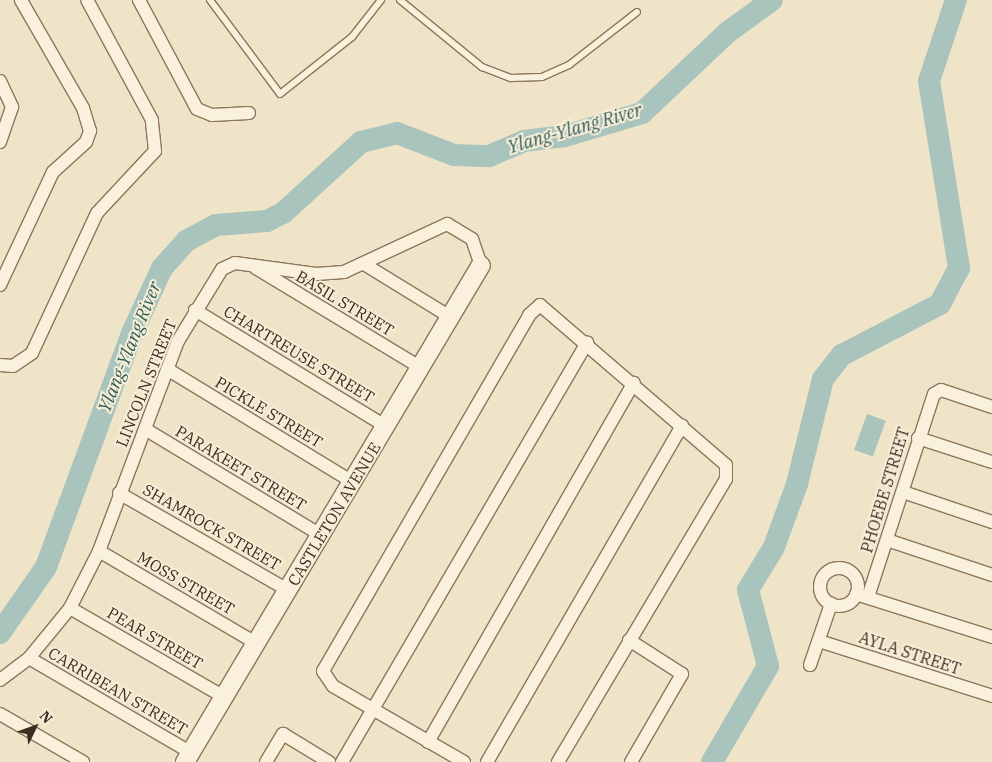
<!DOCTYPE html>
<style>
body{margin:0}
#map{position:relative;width:992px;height:762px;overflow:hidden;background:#f0e4c8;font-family:"IBM Plex Serif",serif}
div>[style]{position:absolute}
.water>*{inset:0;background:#a9c4bc;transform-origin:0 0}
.river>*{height:22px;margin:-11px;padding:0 11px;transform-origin:11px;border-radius:11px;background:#a9c4bc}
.roads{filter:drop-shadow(1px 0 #8d765c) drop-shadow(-1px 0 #8d765c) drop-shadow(0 1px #8d765c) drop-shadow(0 -1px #8d765c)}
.lane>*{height:6px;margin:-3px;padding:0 3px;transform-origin:3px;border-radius:3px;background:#faf1dc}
.street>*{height:12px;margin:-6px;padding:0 6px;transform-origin:6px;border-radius:6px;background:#faf1dc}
.street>.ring{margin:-6px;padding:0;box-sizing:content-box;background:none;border:12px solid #faf1dc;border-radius:50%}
.secondary>*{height:18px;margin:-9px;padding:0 9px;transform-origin:9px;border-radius:9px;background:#faf1dc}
span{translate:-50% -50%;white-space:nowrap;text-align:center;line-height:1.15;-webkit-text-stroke:4px #f7eed8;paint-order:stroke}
.street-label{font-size:16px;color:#3d2e20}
.water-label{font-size:18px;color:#2f5d5a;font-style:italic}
.north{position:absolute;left:10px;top:702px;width:50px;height:50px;-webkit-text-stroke:4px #f7eed8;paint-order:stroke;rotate:48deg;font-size:14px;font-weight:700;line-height:20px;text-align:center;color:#3d2e20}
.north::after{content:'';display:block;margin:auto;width:18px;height:22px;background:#3d2e20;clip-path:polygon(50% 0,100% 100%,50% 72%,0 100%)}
</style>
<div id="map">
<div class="water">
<div style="left:867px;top:414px;width:20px;height:38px;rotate:20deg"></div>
</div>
<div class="river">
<div style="left:0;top:633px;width:80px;rotate:-55.1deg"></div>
<div style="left:46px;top:567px;width:252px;rotate:-69.8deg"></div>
<div style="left:133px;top:331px;width:69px;rotate:-65.3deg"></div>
<div style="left:162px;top:268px;width:36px;rotate:-48deg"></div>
<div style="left:186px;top:241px;width:34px;rotate:-28deg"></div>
<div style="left:216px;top:225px;width:51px;rotate:-4.5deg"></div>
<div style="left:267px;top:221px;width:18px;rotate:-27deg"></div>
<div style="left:283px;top:213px;width:105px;rotate:-42.3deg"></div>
<div style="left:361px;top:142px;width:37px;rotate:-14deg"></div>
<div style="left:397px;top:133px;width:61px;rotate:21.1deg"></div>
<div style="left:454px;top:155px;width:35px;rotate:2deg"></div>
<div style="left:489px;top:156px;width:38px;rotate:-23deg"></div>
<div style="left:524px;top:141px;width:41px;rotate:-7deg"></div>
<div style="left:565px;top:136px;width:80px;rotate:-16.6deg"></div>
<div style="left:642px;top:113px;width:118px;rotate:-43.3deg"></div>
<div style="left:728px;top:32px;width:54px;rotate:-36deg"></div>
<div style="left:712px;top:762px;width:111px;rotate:-59.7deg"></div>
<div style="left:768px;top:666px;width:79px;rotate:-104.7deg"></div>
<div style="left:748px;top:590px;width:50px;rotate:-58.8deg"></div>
<div style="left:774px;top:547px;width:67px;rotate:-69.9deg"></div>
<div style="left:797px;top:484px;width:108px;rotate:-76.1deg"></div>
<div style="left:823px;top:379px;width:31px;rotate:-52deg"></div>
<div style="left:842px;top:355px;width:110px;rotate:-27.5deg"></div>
<div style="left:940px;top:304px;width:41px;rotate:-62.2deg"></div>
<div style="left:959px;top:268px;width:189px;rotate:-99.1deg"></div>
<div style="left:929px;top:81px;width:85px;rotate:-71.6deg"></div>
</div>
<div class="roads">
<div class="lane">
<div style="left:210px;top:0;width:117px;rotate:53.3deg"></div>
<div style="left:280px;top:94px;width:92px;rotate:-38.4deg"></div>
<div style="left:352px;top:37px;width:47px;rotate:-51.9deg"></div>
<div style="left:400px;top:0;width:106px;rotate:39.3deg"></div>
<div style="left:482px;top:67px;width:31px;rotate:21deg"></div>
<div style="left:511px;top:78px;width:31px;rotate:-2deg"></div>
<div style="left:542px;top:77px;width:30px;rotate:-24deg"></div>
<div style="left:569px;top:65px;width:86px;rotate:-37.9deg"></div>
</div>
<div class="street">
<div style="left:139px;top:0;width:123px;rotate:62deg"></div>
<div style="left:197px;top:109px;width:16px;rotate:22deg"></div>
<div style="left:212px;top:115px;width:37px;rotate:-3deg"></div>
<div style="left:0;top:81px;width:29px;rotate:65deg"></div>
<div style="left:12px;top:107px;width:37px;rotate:109deg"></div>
<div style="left:364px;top:264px;width:101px;rotate:31.6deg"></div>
<div style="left:256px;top:268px;width:193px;rotate:31.2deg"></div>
<div style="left:0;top:285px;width:125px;rotate:-64.9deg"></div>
<div style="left:53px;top:172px;width:45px;rotate:-42.3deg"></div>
<div style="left:86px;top:142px;width:12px;rotate:-70deg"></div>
<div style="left:90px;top:131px;width:24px;rotate:-107deg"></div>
<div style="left:83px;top:108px;width:125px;rotate:-119.9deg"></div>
<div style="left:195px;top:310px;width:225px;rotate:31.4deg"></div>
<div style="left:0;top:365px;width:13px;rotate:4deg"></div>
<div style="left:13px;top:366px;width:23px;rotate:-34deg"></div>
<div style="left:32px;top:353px;width:154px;rotate:-65.1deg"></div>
<div style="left:97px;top:213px;width:85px;rotate:-46.9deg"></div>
<div style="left:155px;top:151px;width:31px;rotate:-96deg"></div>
<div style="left:152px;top:120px;width:136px;rotate:-118.4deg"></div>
<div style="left:167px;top:369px;width:218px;rotate:31.3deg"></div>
<div style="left:145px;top:429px;width:205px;rotate:31.1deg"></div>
<div style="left:918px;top:438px;width:78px;rotate:18deg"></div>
<div style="left:903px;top:492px;width:94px;rotate:18.6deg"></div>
<div style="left:119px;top:493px;width:195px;rotate:29.9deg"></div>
<div style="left:887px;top:540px;width:111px;rotate:18.4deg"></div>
<div style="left:99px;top:551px;width:182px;rotate:30.4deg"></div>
<div class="ring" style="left:820px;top:568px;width:26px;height:26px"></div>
<div style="left:856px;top:594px;width:143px;rotate:17.5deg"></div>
<div style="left:868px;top:597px;width:213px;rotate:-72deg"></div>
<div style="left:934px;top:394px;width:8px;rotate:-30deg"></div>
<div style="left:941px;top:390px;width:54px;rotate:18.4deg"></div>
<div style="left:70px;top:608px;width:178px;rotate:30deg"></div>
<div style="left:629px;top:640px;width:63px;rotate:32.7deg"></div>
<div style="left:682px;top:674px;width:102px;rotate:120.1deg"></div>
<div style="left:819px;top:641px;width:182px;rotate:17.6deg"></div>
<div style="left:29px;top:658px;width:186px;rotate:30.3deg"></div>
<div style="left:810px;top:665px;width:65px;rotate:-71deg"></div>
<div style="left:0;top:680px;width:36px;rotate:-37deg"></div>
<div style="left:29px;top:658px;width:65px;rotate:-50.6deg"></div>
<div style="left:70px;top:608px;width:64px;rotate:-63deg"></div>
<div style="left:99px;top:551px;width:224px;rotate:-69.4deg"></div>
<div style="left:178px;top:341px;width:84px;rotate:-58.6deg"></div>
<div style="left:222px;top:269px;width:14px;rotate:-25deg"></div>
<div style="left:235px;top:263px;width:82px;rotate:7.7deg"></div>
<div style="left:316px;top:274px;width:28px;rotate:-4deg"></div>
<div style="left:344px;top:272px;width:114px;rotate:-25deg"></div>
<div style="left:447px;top:224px;width:29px;rotate:31deg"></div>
<div style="left:472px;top:239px;width:28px;rotate:71deg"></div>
<div style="left:0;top:714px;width:96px;rotate:30deg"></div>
<div style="left:428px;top:742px;width:414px;rotate:-60.2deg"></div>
<div style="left:266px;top:762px;width:33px;rotate:-59deg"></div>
<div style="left:283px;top:734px;width:54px;rotate:31.3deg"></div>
<div style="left:342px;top:762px;width:486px;rotate:-59.7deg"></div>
<div style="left:464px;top:762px;width:151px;rotate:-149.9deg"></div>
<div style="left:333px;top:686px;width:18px;rotate:-124deg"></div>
<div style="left:323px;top:671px;width:411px;rotate:-59.9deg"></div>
<div style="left:529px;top:315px;width:15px;rotate:-42deg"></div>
<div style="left:540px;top:305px;width:245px;rotate:40.7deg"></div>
<div style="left:726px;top:465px;width:14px;rotate:90deg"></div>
<div style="left:726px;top:479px;width:329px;rotate:120.7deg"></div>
<div style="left:487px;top:762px;width:389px;rotate:-59.9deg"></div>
</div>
<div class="secondary">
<div style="left:185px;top:762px;width:578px;rotate:-59.22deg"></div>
</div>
</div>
<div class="street-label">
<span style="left:345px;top:303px;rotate:31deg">BASIL STREET</span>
<span style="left:299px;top:354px;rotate:31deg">CHARTREUSE STREET</span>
<span style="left:146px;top:383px;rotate:-68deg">LINCOLN STREET</span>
<span style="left:269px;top:412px;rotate:31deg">PICKLE STREET</span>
<span style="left:241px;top:468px;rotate:31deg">PARAKEET STREET</span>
<span style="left:885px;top:490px;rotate:-73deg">PHOEBE STREET</span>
<span style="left:334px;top:514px;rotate:-59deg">CASTLETON AVENUE</span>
<span style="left:212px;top:527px;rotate:30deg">SHAMROCK STREET</span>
<span style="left:186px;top:583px;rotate:30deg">MOSS STREET</span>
<span style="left:155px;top:638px;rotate:30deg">PEAR STREET</span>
<span style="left:910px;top:653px;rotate:18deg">AYLA STREET</span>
<span style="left:118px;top:691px;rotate:30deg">CARRIBEAN STREET</span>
</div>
<div class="water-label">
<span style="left:575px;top:129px;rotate:-16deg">Ylang-Ylang River</span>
<span style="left:130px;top:347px;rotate:-68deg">Ylang-Ylang River</span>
</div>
<div class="north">N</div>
</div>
